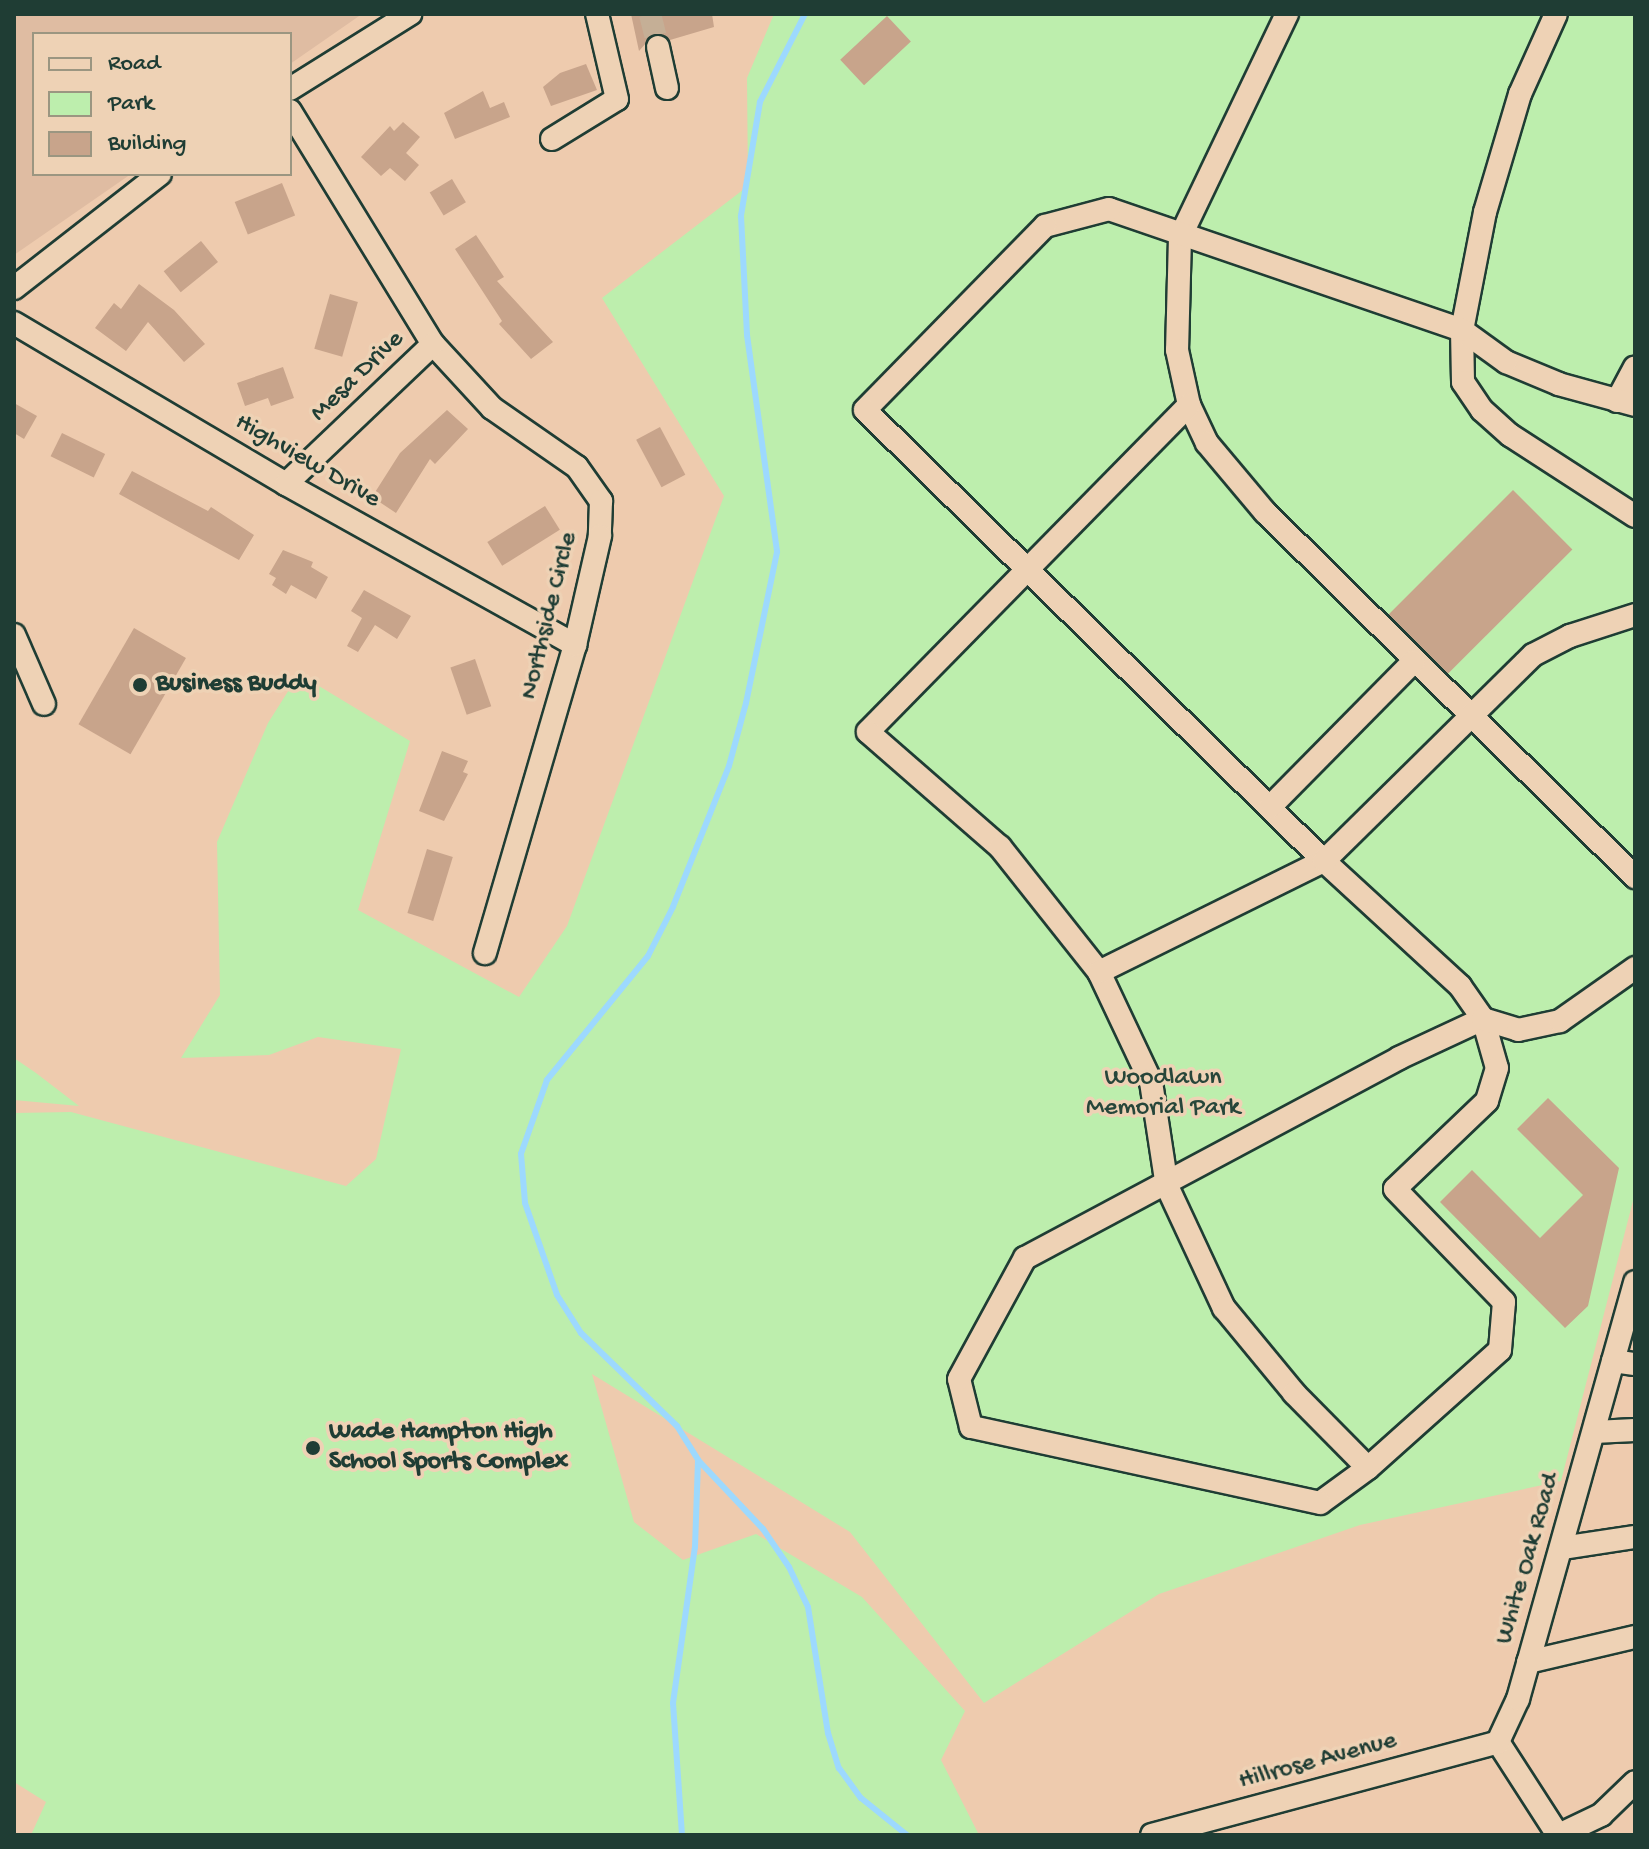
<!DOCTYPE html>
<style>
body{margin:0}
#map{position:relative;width:1649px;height:1849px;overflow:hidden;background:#eecbae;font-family:"Gochi Hand",sans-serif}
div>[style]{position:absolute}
.built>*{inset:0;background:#dfbca2}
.green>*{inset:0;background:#bdeead}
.stream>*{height:6px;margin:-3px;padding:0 3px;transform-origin:3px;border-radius:3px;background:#9dd9fe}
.building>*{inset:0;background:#c8a48b;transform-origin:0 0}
.minor-tunnel>*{height:22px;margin-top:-11px;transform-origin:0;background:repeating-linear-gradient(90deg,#c5af96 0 22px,transparent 0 33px)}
.roads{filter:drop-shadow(2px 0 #1f3d34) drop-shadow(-2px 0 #1f3d34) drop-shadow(0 2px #1f3d34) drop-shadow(0 -2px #1f3d34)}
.minor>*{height:22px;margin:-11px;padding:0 11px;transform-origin:11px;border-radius:11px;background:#eed2b5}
.dots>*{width:22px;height:22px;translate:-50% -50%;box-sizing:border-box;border:4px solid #eed2b5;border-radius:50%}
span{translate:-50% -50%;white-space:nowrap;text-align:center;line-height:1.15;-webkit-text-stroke:7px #eed2b5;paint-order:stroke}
.street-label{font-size:26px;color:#1f3d34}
.poi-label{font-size:26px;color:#1f3d34;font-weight:700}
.left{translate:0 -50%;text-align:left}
.park-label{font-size:26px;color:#27463a}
.frame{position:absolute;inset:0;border:16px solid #1f3d34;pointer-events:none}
.legend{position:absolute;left:32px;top:32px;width:260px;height:144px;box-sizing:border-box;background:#eed2b5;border:2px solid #9b9681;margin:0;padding:10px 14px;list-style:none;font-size:24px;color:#1f3d34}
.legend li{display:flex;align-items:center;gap:16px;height:40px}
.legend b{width:40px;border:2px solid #9b9681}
</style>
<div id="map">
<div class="built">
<div style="clip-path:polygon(14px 14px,362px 14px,290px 64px,290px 34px,34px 34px,34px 174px,131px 174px,14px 255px)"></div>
</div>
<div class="green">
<div style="clip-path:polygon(774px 14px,1635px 14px,1635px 1193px,1561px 1481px,1360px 1525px,1159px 1594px,984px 1703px,850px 1532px,592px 1374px,634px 1522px,683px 1560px,756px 1534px,862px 1597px,965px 1711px,941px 1760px,979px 1835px,31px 1835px,46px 1802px,14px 1782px,14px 1113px,71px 1112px,346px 1186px,376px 1159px,401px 1049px,318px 1037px,269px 1055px,181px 1058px,220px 995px,217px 842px,268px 723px,299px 674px,410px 741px,358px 910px,519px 997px,567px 926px,724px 496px,602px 298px,748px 186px,747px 78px)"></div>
<div style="clip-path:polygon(14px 1058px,36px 1073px,79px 1106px,14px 1100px)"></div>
</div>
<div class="stream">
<div style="left:805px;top:14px;width:99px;rotate:117.1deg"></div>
<div style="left:760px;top:102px;width:116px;rotate:99.5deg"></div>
<div style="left:741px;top:216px;width:119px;rotate:87.1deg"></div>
<div style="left:747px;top:335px;width:219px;rotate:82.1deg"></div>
<div style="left:777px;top:552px;width:154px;rotate:101.6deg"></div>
<div style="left:746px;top:703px;width:65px;rotate:105.1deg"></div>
<div style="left:729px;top:766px;width:152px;rotate:111.7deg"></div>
<div style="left:673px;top:907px;width:55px;rotate:117deg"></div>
<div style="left:648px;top:956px;width:160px;rotate:129.2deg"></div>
<div style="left:547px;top:1080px;width:78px;rotate:109.4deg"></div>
<div style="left:521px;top:1154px;width:49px;rotate:85.3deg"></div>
<div style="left:525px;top:1203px;width:97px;rotate:70.8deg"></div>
<div style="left:557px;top:1295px;width:45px;rotate:57.7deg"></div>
<div style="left:581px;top:1333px;width:134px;rotate:44.1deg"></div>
<div style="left:677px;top:1426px;width:40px;rotate:58deg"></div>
<div style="left:698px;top:1460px;width:95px;rotate:46.7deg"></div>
<div style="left:763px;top:1529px;width:46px;rotate:55.6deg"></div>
<div style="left:789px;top:1567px;width:44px;rotate:64.6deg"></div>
<div style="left:808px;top:1607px;width:128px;rotate:81deg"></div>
<div style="left:828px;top:1733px;width:37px;rotate:73deg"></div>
<div style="left:839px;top:1768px;width:37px;rotate:54deg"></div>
<div style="left:861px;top:1798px;width:59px;rotate:38.8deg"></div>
<div style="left:682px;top:1835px;width:132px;rotate:-93.9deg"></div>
<div style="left:673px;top:1703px;width:158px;rotate:-82deg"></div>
<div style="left:695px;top:1547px;width:87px;rotate:-88deg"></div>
</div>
<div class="building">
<div style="clip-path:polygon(631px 14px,712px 14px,714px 27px,670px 40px,654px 34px,639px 51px)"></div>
<div style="left:887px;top:16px;width:35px;height:64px;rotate:47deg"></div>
<div style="clip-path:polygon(586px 64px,597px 90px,551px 106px,543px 87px,560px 73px)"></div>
<div style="clip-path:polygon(483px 91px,490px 108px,504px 102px,510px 117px,455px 139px,444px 113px)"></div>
<div style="clip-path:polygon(403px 122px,420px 137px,406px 153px,419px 165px,405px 181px,390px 168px,381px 176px,361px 157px,390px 126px,394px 131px)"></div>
<div style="left:452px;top:179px;width:27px;height:26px;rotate:59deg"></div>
<div style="left:282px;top:183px;width:35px;height:51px;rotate:68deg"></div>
<div style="clip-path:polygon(476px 235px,504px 277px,497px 281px,553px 342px,531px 359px,499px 324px,502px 321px,455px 249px)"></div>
<div style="left:201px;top:241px;width:27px;height:48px;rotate:51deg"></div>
<div style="clip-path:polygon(139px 284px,174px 310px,205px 344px,184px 362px,148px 322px,126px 351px,95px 328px,114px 303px,121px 309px)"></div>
<div style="left:330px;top:294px;width:29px;height:57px;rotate:16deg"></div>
<div style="clip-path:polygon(283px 367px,294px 398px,271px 406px,268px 398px,245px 406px,237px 383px)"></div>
<div style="clip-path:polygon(14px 403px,37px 416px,24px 439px,14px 433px)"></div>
<div style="clip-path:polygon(447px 410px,468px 429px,435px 464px,430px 459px,396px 513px,372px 497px,400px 453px)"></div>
<div style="left:660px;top:427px;width:54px;height:27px;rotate:62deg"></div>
<div style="left:62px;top:433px;width:48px;height:26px;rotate:26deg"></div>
<div style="clip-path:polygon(132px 471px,208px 511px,211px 507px,254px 535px,239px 560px,119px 494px)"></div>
<div style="left:1513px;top:490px;width:84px;height:176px;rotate:45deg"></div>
<div style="left:545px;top:506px;width:28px;height:68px;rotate:58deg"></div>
<div style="clip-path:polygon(283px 550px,313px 562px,311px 567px,328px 577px,316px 599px,291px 585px,286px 594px,272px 585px,276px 578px,269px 574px)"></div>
<div style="clip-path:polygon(364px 590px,411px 616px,397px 639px,375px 625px,358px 652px,347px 646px,362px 618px,351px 611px)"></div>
<div style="left:134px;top:628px;width:60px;height:111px;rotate:30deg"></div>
<div style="left:475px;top:659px;width:50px;height:26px;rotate:71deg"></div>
<div style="clip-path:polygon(442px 751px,468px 761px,463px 772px,468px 774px,444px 821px,419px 811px)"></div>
<div style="left:427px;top:849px;width:27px;height:67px;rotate:17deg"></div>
<div style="clip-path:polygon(1548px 1098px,1619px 1168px,1588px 1306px,1565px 1328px,1440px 1202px,1472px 1170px,1540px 1238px,1583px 1195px,1517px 1129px)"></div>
</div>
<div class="minor-tunnel">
<div style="left:650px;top:14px;width:34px;rotate:76deg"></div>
</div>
<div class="roads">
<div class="minor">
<div style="left:1287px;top:14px;width:247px;rotate:115.6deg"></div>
<div style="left:1180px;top:237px;width:113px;rotate:91.5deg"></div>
<div style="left:1177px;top:350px;width:56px;rotate:77.7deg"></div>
<div style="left:1189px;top:405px;width:42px;rotate:64.7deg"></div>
<div style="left:1207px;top:443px;width:90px;rotate:50deg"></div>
<div style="left:1265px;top:512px;width:520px;rotate:44.61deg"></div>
<div style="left:1556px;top:14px;width:88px;rotate:114.2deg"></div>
<div style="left:1520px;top:94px;width:123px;rotate:106.5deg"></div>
<div style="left:1485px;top:212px;width:120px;rotate:101deg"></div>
<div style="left:1462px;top:330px;width:52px;rotate:88.9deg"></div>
<div style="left:1463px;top:382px;width:34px;rotate:56deg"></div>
<div style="left:1482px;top:410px;width:38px;rotate:42deg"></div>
<div style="left:1510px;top:435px;width:149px;rotate:32.9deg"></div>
<div style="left:658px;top:47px;width:42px;rotate:77.6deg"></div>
<div style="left:290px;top:89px;width:142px;rotate:-32deg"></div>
<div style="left:290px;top:111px;width:273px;rotate:58.5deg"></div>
<div style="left:433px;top:344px;width:87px;rotate:47.3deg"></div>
<div style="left:492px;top:408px;width:103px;rotate:34.8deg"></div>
<div style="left:577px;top:467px;width:42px;rotate:54.8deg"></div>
<div style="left:601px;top:501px;width:35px;rotate:92deg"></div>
<div style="left:600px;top:536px;width:112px;rotate:102.9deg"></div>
<div style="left:575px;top:645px;width:321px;rotate:106.3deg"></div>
<div style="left:552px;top:139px;width:76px;rotate:-31.6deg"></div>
<div style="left:617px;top:99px;width:87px;rotate:-103.2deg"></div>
<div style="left:14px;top:288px;width:185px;rotate:-38deg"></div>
<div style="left:14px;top:323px;width:316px;rotate:30.6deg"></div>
<div style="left:286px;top:484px;width:331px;rotate:29.1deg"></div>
<div style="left:1617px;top:401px;width:38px;rotate:-62deg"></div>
<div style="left:1189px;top:405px;width:458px;rotate:134.5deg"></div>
<div style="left:868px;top:732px;width:175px;rotate:41.1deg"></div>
<div style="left:1000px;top:847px;width:159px;rotate:51.6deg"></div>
<div style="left:1099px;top:972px;width:122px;rotate:64.7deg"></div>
<div style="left:1151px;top:1082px;width:105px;rotate:81.3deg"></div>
<div style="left:1167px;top:1186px;width:135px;rotate:65deg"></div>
<div style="left:1224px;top:1308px;width:110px;rotate:50.5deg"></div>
<div style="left:1294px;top:1393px;width:105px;rotate:45.4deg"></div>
<div style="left:1635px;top:405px;width:79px;rotate:-164.6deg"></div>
<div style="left:1559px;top:384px;width:57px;rotate:-157.5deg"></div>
<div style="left:1506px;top:362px;width:54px;rotate:-144deg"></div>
<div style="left:1462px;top:330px;width:373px;rotate:-161.1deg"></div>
<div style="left:1109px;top:209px;width:66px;rotate:165.1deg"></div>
<div style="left:1045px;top:226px;width:257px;rotate:134.4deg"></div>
<div style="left:865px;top:410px;width:643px;rotate:44.5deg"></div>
<div style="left:1324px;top:861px;width:185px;rotate:42.6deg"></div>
<div style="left:1460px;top:986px;width:40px;rotate:55.1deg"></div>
<div style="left:1483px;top:1019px;width:51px;rotate:74.1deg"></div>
<div style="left:1497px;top:1068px;width:34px;rotate:107deg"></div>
<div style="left:1487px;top:1101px;width:127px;rotate:136.3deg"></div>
<div style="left:1395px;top:1189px;width:157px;rotate:46deg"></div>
<div style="left:1504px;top:1302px;width:48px;rotate:94.8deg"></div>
<div style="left:1500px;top:1350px;width:177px;rotate:138.2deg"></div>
<div style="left:1368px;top:1468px;width:59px;rotate:143.9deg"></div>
<div style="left:1320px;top:1503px;width:357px;rotate:-167.7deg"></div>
<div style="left:971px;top:1427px;width:49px;rotate:-104deg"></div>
<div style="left:959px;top:1379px;width:138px;rotate:-61.4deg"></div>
<div style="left:1025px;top:1258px;width:424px;rotate:-28.1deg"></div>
<div style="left:1399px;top:1058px;width:93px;rotate:-24.9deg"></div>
<div style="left:1483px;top:1019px;width:37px;rotate:17deg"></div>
<div style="left:1518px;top:1030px;width:43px;rotate:-12.1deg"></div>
<div style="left:1560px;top:1021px;width:92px;rotate:-35.2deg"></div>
<div style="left:286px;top:484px;width:203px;rotate:-43.6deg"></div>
<div style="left:14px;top:635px;width:75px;rotate:66.5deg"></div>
<div style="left:1270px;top:807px;width:204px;rotate:-45.4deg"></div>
<div style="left:1099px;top:972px;width:251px;rotate:-26.3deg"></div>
<div style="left:1324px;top:861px;width:293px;rotate:-44.6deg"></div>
<div style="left:1533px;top:655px;width:42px;rotate:-27.2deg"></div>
<div style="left:1570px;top:636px;width:68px;rotate:-17.9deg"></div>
<div style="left:1613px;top:1361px;width:22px;rotate:8deg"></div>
<div style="left:1594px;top:1432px;width:41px;rotate:-2.8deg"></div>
<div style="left:1562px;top:1548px;width:74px;rotate:-8.6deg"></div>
<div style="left:1528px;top:1662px;width:110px;rotate:-13.2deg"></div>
<div style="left:1152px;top:1835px;width:358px;rotate:-15deg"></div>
<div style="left:1558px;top:1835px;width:111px;rotate:-122.8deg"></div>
<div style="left:1498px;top:1742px;width:47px;rotate:-65.1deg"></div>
<div style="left:1518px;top:1699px;width:433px;rotate:-74.3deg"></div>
<div style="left:1559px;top:1835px;width:47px;rotate:-25.5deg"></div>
<div style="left:1601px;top:1815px;width:47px;rotate:-44.1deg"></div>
</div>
</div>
<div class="dots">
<div style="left:140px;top:685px;background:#1f3d34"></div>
<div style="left:313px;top:1448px;background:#1f3d34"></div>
</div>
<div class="street-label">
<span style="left:358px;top:377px;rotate:-44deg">Mesa Drive</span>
<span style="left:307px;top:462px;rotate:30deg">Highview Drive</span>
<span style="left:550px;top:616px;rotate:-76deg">Northside Circle</span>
<span style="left:1529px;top:1559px;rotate:-74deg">White Oak Road</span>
<span style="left:1318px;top:1762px;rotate:-15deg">Hillrose Avenue</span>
</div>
<div class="poi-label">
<span class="left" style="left:156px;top:685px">Business Buddy</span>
<span class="left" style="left:329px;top:1448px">Wade Hampton High<br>School Sports Complex</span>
</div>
<div class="park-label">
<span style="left:1163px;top:1094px">Woodlawn<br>Memorial Park</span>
</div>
<div class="frame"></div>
<ul class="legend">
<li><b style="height:10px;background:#eed2b5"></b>Road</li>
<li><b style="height:22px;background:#bdeead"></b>Park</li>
<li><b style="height:22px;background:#c8a48b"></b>Building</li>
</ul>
</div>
